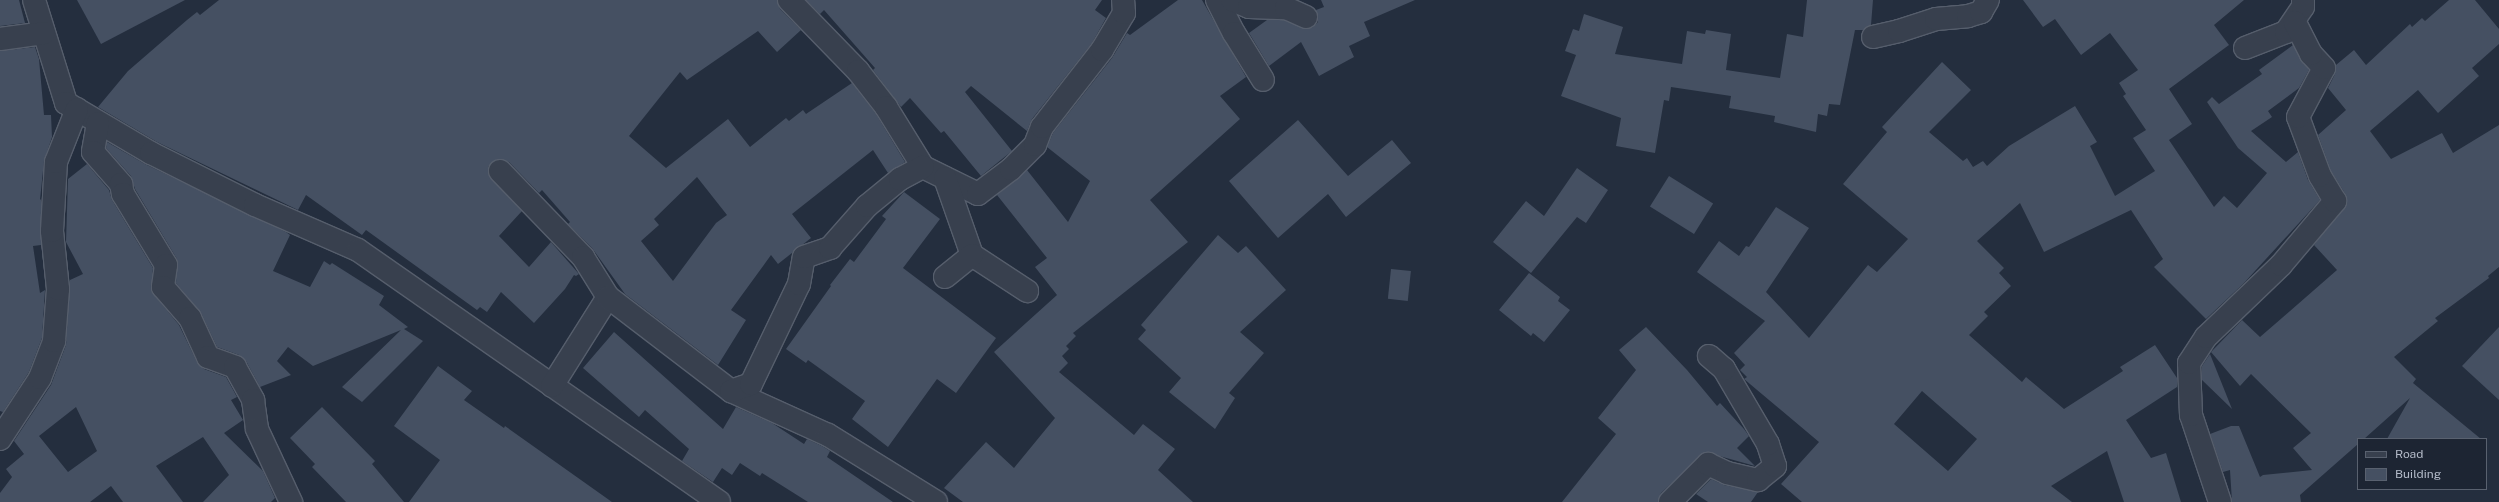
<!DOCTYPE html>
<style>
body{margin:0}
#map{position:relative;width:2499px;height:502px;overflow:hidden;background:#242e3e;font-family:"Public Sans",sans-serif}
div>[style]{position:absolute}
.building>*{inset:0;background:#455062;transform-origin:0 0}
.roads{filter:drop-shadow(1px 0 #565e6c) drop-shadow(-1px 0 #565e6c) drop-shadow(0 1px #565e6c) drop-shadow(0 -1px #565e6c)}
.minor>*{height:22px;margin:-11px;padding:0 11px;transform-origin:11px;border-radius:11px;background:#38404e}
span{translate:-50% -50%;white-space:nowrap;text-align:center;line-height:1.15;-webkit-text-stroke:3px #1d2533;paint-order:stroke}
.legend{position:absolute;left:2357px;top:438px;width:130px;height:52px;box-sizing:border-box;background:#1d2533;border:1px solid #59616f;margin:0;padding:5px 7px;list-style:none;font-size:12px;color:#b4bbc9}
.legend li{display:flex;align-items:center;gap:8px;height:20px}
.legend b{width:20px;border:1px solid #59616f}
</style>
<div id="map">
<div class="building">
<div style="clip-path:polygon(0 0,19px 0,25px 23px,0 26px)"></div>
<div style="clip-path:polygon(77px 0,185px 0,101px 44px)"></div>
<div style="clip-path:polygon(evenodd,219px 0,777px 0,780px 9px,801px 30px,777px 52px,758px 31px,687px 80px,680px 72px,629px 136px,666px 168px,728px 119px,750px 147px,786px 118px,789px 121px,803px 110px,806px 114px,852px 83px,876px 114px,905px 162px,888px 173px,873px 150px,792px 214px,811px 238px,778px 264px,771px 255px,731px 310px,746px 320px,718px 365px,625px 294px,592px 248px,568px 224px,570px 222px,542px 190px,539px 193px,509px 162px,497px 159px,488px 167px,488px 174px,522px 211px,499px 236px,529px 267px,551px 242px,579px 274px,576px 276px,574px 275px,565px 289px,534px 323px,501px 292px,487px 312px,480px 307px,477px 310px,366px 230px,362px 235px,306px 195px,298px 210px,157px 142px,98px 107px,128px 71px,187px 20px,197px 12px,200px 15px,219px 0,697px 177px,727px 215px,716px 223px,673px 281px,641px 241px,659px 225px,654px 219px,697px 177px)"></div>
<div style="clip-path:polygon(806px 0,1102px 0,1095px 10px,1106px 18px,1092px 43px,1032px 119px,1027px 131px,971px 86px,965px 92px,1012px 151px,981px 176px,944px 131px,941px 133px,910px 98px,901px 107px,873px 70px,875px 68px,824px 10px,820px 14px)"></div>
<div style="clip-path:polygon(1178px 0,1202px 0,1246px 77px,1220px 96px,1240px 119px,1150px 200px,1188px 242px,1073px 333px,1076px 336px,1066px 346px,1069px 349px,1062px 356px,1068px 363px,1059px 372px,1134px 435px,1143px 424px,1175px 449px,1158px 470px,1193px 502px,963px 502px,944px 488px,986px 442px,1014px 468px,1055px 418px,994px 352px,1057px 295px,1035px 267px,1047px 258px,997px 195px,1027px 170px,1068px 222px,1090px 181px,1047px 147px,1053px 133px,1112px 58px,1127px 33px,1130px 35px)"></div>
<div style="clip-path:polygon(1321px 0,1415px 0,1364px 22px,1370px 36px,1349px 46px,1354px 57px,1319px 76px,1301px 42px,1269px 66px,1249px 33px,1267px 20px,1283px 20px,1307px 29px,1313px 27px,1318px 22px,1316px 10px,1324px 7px)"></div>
<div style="clip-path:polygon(1807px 0,1873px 0,1871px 25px,1863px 30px,1855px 30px,1840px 105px,1829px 104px,1827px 116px,1818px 114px,1816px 132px,1774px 122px,1775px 116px,1729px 108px,1731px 96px,1671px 87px,1669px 101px,1664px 100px,1655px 153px,1616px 146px,1621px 118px,1561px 96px,1576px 55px,1565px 51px,1573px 29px,1579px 31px,1584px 14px,1623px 27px,1615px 54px,1682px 64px,1687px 31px,1705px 34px,1706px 30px,1731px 34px,1726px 70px,1780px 78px,1787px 34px,1803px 37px)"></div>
<div style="clip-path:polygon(evenodd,2023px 0,2244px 0,2214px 25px,2229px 45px,2169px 89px,2192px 124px,2169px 140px,2214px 207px,2224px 196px,2237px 208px,2267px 173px,2238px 148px,2207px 102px,2212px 97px,2219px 104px,2262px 74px,2259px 70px,2293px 45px,2309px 70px,2299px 88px,2268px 111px,2272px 117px,2251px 131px,2286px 162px,2298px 152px,2308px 180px,2320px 200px,2244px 283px,2206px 319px,2154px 267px,2163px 259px,2131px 210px,2044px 252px,2020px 203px,1977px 241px,2004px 268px,1999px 273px,2011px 286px,1984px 312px,1988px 316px,1969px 335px,2022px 382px,2026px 377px,2064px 409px,2123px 371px,2120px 367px,2155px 345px,2177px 378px,2177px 387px,2126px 420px,2151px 458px,2166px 453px,2181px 502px,2124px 502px,2107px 451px,2051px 486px,2072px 502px,1802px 502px,1781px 484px,1819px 442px,1744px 379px,1747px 377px,1740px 370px,1745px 365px,1734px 353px,1765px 321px,1697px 272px,1719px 241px,1739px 256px,1746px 246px,1749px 247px,1776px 207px,1809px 228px,1766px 292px,1809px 338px,1868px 265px,1877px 272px,1908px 239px,1843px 184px,1887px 132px,1882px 127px,1942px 62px,1971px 90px,1929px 132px,1963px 161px,1967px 158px,1973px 167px,1983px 161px,1987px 166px,2009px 146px,2075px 106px,2097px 142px,2090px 146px,2115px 196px,2155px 171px,2133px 138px,2146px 130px,2123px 96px,2126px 94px,2119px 83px,2138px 70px,2110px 33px,2081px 55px,2055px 19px,2043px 27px,2023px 0,1922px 391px,1977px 439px,1948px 471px,1894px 424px,1922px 391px)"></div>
<div style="clip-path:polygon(2449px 0,2475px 0,2499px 29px,2499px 44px,2472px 68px,2479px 76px,2438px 113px,2418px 90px,2370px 131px,2391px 159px,2442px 133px,2453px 153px,2499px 125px,2499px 267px,2488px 276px,2489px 278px,2435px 318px,2438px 321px,2394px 357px,2416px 379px,2413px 383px,2481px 439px,2387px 439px,2410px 398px,2364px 439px,2358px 439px,2358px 444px,2300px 495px,2301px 502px,2232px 502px,2230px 470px,2223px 472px,2210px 434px,2231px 426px,2239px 426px,2260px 477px,2263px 475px,2312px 470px,2293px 448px,2311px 433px,2251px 374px,2240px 386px,2211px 352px,2242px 320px,2260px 337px,2337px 270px,2314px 245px,2347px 202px,2346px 195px,2331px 171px,2318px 135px,2346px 110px,2328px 88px,2335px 74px,2336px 65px,2354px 50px,2366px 65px,2410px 24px,2412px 27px,2422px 18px,2425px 21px)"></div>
<div style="clip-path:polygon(35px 47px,39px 59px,44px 115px,51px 115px,52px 137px,44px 161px,40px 200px,41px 199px,41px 245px,33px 246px,40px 293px,45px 290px,42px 338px,29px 372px,3px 412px,0 411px,0 51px)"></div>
<div style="clip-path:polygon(1298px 120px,1348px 176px,1392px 140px,1411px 163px,1346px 217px,1328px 194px,1278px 238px,1229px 181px)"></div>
<div style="clip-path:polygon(107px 142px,145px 164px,286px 232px,290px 235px,273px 271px,310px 287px,324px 261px,330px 265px,332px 263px,384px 296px,379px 305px,408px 327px,404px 329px,423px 341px,362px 402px,342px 387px,401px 330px,313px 366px,288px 347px,277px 361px,291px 375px,260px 387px,246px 361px,239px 355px,217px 347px,201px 313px,176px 283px,177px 259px,135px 189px,131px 176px,106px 148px)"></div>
<div style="clip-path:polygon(evenodd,87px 164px,109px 190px,112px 200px,153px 268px,151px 291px,179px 325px,197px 362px,204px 369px,226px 377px,237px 397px,231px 400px,243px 420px,224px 433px,263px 471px,275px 498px,271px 502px,203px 502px,229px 475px,203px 437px,156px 466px,183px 502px,123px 502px,111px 486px,90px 502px,0 502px,0 493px,12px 477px,6px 469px,24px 454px,14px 441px,51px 385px,66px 345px,70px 280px,83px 274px,66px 242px,68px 179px,87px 164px,76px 407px,97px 451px,68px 472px,39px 436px,76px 407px)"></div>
<div style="clip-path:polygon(1577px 168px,1608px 190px,1586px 223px,1577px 217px,1531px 273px,1493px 242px,1526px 201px,1544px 216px)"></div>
<div style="left:1669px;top:176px;width:52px;height:36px;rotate:32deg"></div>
<div style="clip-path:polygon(904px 192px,940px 219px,903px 268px,996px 338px,956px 393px,937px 379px,888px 447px,852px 419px,865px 401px,808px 360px,806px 363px,786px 349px,831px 286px,830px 285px,850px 259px,854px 262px,886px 219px,882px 216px)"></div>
<div style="clip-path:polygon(1218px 235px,1238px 253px,1246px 246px,1286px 290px,1240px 332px,1264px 353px,1229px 393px,1235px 398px,1215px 429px,1169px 392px,1181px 378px,1138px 339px,1146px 330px,1141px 325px)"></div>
<div style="left:1391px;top:269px;width:20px;height:30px;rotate:6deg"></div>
<div style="clip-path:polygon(1529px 273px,1560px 297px,1558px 301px,1570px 310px,1544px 342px,1533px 333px,1531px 336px,1499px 310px)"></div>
<div style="clip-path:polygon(1646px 327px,1687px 370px,1717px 406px,1720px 403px,1744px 429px,1749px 436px,1737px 448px,1755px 466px,1705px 452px,1661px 493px,1658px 502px,1562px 502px,1616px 434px,1598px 418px,1636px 370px,1619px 350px)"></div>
<div style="clip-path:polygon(2499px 327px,2499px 400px,2462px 366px)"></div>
<div style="clip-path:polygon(614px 332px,723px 429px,736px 407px,772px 423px,804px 444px,807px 439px,822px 446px,830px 451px,827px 457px,893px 502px,808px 502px,762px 473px,760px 476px,740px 463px,732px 475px,722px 468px,713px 482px,682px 461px,689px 449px,645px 410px,639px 417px,583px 368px)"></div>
<div style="clip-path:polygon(2210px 354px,2232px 409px,2202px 380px,2202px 366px)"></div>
<div style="clip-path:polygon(438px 366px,472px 391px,464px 400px,504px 428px,505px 426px,612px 502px,409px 502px,440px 460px,394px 426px)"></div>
<div style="clip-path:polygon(322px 407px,375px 461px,372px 464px,404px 502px,346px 502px,312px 467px,315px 464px,290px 438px)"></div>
<div style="clip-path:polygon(1711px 479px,1724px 485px,1758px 492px,1751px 502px,1708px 502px,1696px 494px)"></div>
</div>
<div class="roads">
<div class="minor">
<div style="left:34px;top:0;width:108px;rotate:72.7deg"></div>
<div style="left:66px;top:103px;width:99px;rotate:30.5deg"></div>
<div style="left:151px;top:153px;width:116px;rotate:26.6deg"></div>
<div style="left:255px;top:205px;width:112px;rotate:23.6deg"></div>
<div style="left:358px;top:250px;width:440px;rotate:34.9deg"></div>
<div style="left:789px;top:0;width:99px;rotate:45.8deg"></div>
<div style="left:858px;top:71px;width:46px;rotate:52.1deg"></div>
<div style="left:886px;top:107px;width:70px;rotate:58.3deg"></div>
<div style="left:923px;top:167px;width:61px;rotate:26.1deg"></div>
<div style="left:978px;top:194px;width:41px;rotate:-37.1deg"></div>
<div style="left:1011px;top:169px;width:34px;rotate:-45deg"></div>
<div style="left:1035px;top:145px;width:19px;rotate:-69deg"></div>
<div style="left:1042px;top:127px;width:98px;rotate:-52.1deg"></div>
<div style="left:1102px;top:50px;width:43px;rotate:-59.3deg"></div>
<div style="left:1124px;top:13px;width:13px;rotate:-94deg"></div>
<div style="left:1217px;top:0;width:37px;rotate:63deg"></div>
<div style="left:1234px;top:33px;width:55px;rotate:58.3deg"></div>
<div style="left:1232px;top:0;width:18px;rotate:22deg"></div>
<div style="left:1249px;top:7px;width:37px;rotate:2deg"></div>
<div style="left:1286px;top:8px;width:22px;rotate:24deg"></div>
<div style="left:1873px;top:37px;width:27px;rotate:-13deg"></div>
<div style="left:1899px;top:31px;width:39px;rotate:-18deg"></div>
<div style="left:1936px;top:19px;width:32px;rotate:-5deg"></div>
<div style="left:1968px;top:16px;width:14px;rotate:-17deg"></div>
<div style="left:1981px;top:12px;width:14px;rotate:-60deg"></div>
<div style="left:0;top:39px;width:44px;rotate:-7.8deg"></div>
<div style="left:2245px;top:48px;width:44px;rotate:-21.3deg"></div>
<div style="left:2286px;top:32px;width:30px;rotate:-56deg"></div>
<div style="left:2303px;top:7px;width:7px;rotate:-90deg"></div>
<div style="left:98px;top:123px;width:29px;rotate:100deg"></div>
<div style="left:93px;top:152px;width:43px;rotate:48.8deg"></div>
<div style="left:121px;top:184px;width:10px;rotate:79deg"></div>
<div style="left:123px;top:194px;width:83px;rotate:58.8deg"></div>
<div style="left:166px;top:265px;width:22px;rotate:98deg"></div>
<div style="left:163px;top:287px;width:41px;rotate:48.9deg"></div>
<div style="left:190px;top:318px;width:43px;rotate:65.2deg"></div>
<div style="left:208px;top:357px;width:29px;rotate:20deg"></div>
<div style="left:235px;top:367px;width:38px;rotate:61deg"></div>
<div style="left:253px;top:400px;width:29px;rotate:82deg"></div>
<div style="left:257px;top:429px;width:81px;rotate:65deg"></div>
<div style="left:500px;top:171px;width:120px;rotate:46deg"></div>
<div style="left:583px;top:257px;width:47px;rotate:58deg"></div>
<div style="left:608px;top:297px;width:105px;rotate:122.2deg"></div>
<div style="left:945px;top:178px;width:82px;rotate:70.7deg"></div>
<div style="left:972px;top:255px;width:66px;rotate:33.2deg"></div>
<div style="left:945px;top:277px;width:35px;rotate:-39deg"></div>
<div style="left:608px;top:297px;width:155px;rotate:37.4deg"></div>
<div style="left:731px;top:391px;width:107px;rotate:24.4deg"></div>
<div style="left:828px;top:435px;width:127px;rotate:31.8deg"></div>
<div style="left:731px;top:391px;width:21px;rotate:-19deg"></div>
<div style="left:751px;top:384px;width:111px;rotate:-64.4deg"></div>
<div style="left:799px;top:284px;width:27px;rotate:-80deg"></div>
<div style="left:804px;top:257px;width:28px;rotate:-19deg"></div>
<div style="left:830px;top:248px;width:56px;rotate:-48.6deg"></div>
<div style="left:867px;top:206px;width:43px;rotate:-39.3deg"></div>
<div style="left:900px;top:179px;width:26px;rotate:-28deg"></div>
<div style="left:0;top:439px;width:73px;rotate:-56.7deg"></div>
<div style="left:40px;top:378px;width:40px;rotate:-69deg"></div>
<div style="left:54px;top:341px;width:52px;rotate:-85.6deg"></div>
<div style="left:58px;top:289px;width:58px;rotate:-95.9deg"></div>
<div style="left:52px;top:231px;width:69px;rotate:-86.7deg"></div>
<div style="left:56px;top:162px;width:57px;rotate:-68.4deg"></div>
<div style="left:1670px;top:502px;width:54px;rotate:-45deg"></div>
<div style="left:1708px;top:464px;width:21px;rotate:25deg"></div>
<div style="left:1727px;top:473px;width:32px;rotate:13deg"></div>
<div style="left:1758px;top:480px;width:22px;rotate:-39deg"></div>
<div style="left:1775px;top:466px;width:23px;rotate:-108deg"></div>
<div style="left:1768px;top:444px;width:87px;rotate:-120.4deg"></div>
<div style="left:1724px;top:369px;width:20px;rotate:-139deg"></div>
<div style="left:2220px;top:502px;width:92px;rotate:-108.4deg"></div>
<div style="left:2191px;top:415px;width:52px;rotate:-92.2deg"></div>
<div style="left:2189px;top:363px;width:31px;rotate:-57deg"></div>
<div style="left:2206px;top:337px;width:104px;rotate:-43.8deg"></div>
<div style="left:2281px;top:265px;width:84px;rotate:-49.8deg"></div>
<div style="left:2335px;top:201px;width:29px;rotate:-121deg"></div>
<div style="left:2320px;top:176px;width:63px;rotate:-110.4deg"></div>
<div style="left:2298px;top:117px;width:55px;rotate:-62deg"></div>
<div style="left:2324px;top:68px;width:19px;rotate:-133deg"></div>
<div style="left:2311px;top:54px;width:36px;rotate:-117deg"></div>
</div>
</div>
<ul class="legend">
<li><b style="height:5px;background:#38404e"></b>Road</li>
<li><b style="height:11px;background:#455062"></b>Building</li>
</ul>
</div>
